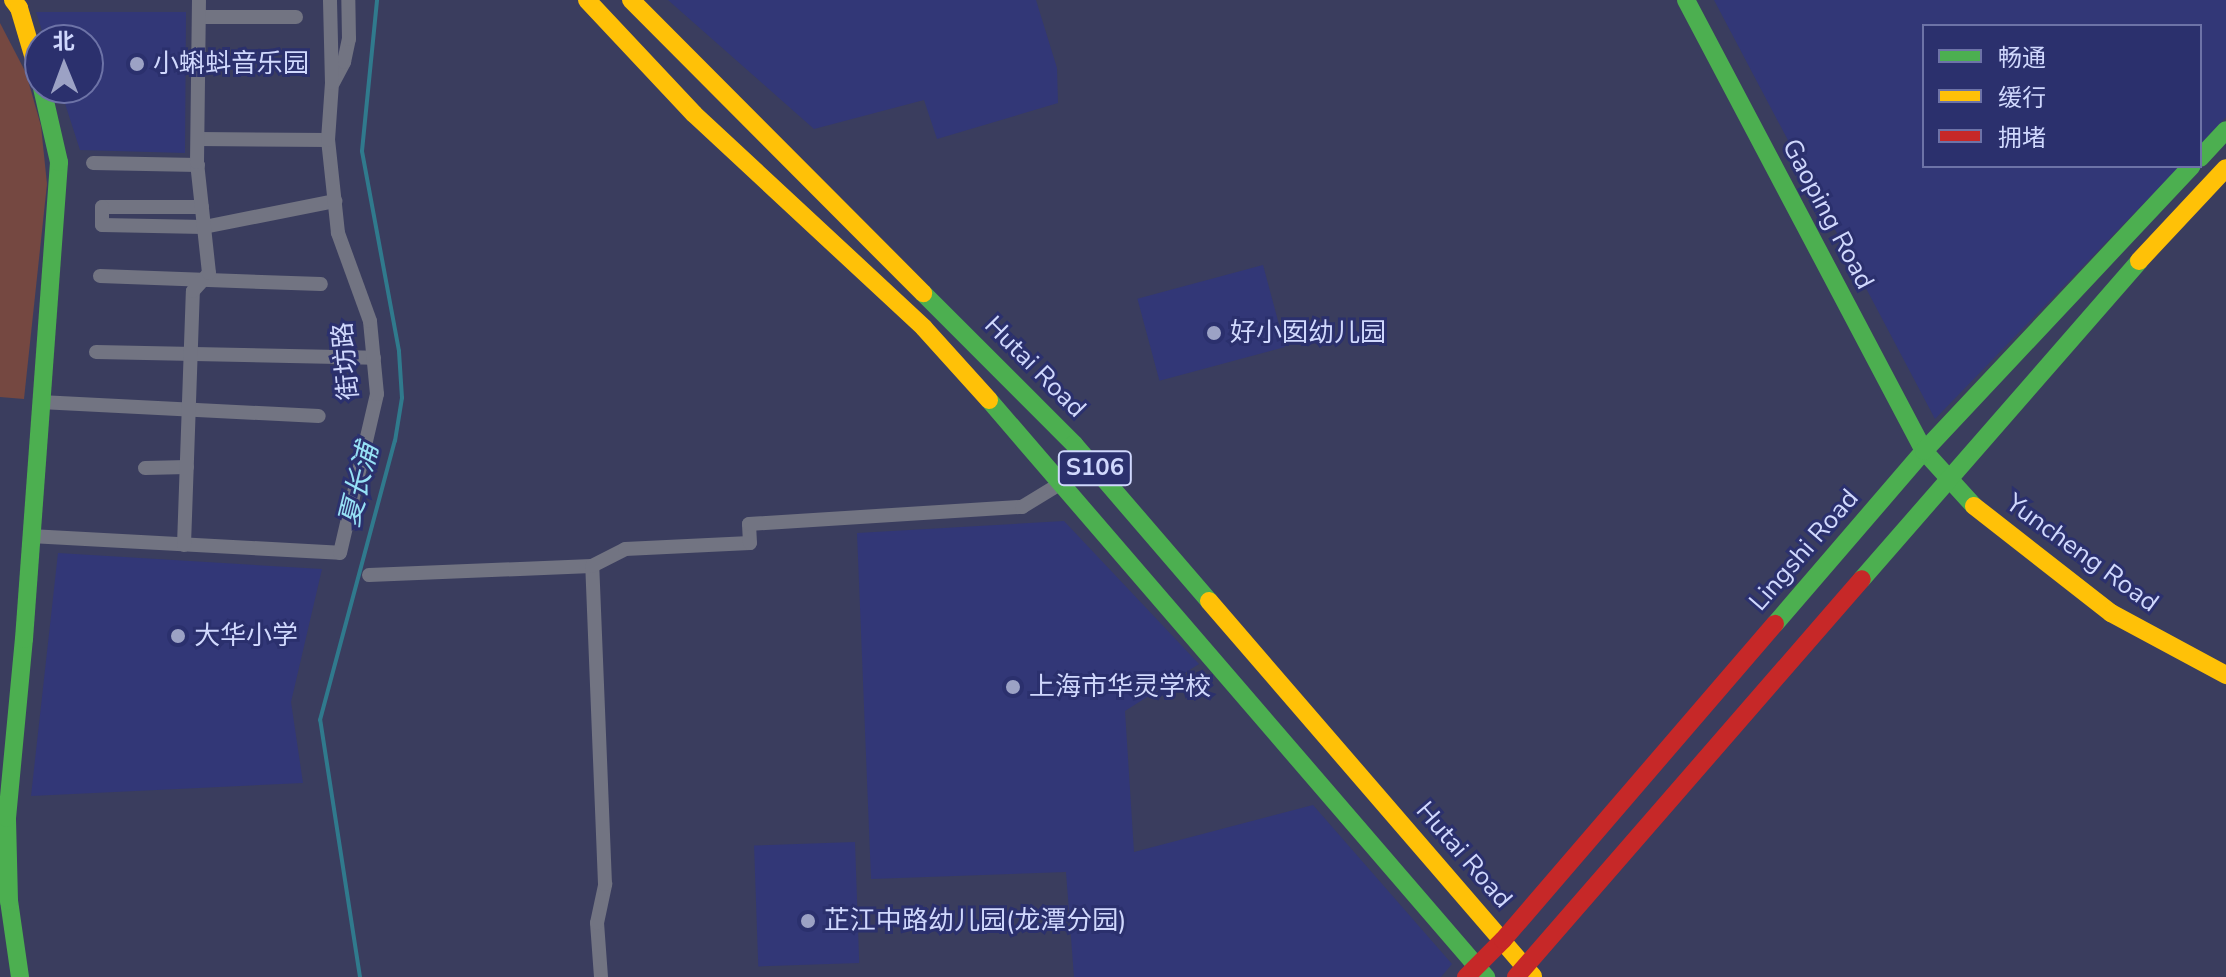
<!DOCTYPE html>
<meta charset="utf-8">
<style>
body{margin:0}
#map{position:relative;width:2226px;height:977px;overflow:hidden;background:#3a3d5e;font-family:"Nunito Sans","Noto Sans SC",sans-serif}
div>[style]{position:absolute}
.built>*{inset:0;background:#323777;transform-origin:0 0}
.green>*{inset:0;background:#754841}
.stream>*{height:4px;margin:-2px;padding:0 2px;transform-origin:2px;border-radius:2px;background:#307a8d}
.street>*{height:14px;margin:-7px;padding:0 7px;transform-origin:7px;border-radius:7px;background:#727482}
.fast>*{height:18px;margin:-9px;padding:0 9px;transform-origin:9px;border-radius:9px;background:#4caf50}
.slow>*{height:18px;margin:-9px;padding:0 9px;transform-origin:9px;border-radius:9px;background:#ffc107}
.jam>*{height:18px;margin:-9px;padding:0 9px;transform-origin:9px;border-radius:9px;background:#c62828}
.dots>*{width:22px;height:22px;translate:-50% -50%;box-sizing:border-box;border:4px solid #2b306d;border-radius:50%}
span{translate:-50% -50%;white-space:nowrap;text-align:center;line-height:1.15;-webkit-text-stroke:6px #2b306d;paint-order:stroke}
.shield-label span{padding:2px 6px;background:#2b306d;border:2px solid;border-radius:6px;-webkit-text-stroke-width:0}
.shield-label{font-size:24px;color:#d0d8fd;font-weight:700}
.poi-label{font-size:26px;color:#d0d8fd}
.left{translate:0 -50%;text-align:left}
.street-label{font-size:26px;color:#d0d8fd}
.water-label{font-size:28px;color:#96e1f5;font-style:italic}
.legend{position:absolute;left:1922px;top:24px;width:280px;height:144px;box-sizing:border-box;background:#2b306d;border:2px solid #6d73a7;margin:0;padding:10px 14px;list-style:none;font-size:24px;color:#d0d8fd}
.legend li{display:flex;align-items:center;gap:16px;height:40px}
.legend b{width:40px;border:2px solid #6d73a7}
.north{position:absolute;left:24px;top:24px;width:80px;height:80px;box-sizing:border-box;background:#2b306d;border:2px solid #6d73a7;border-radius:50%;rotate:359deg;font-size:22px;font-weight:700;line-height:32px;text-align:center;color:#d0d8fd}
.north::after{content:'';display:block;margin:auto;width:28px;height:36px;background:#9ca2c5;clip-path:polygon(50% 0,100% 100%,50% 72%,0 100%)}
</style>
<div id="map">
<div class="built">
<div style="clip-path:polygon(668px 0,1036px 0,1057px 68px,1058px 103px,937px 139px,924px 100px,814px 129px)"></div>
<div style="clip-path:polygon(1714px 0,2226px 0,2226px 117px,2200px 145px,2200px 26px,1924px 26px,1924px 166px,2180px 166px,1935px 419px)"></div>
<div style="clip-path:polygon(36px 12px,186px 12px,185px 153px,80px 150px,60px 88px,88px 88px,88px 40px,45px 40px)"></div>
<div style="left:1263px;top:265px;width:85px;height:130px;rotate:75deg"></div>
<div style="clip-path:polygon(1064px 521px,1199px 664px,1125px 711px,1134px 852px,1313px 805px,1452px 964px,1441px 977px,1074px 977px,1066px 872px,871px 879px,857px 533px)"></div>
<div style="clip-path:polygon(58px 553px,322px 569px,291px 702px,303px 783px,31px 796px)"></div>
<div style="left:855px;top:842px;width:121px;height:101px;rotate:88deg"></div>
</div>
<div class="green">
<div style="clip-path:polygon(0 23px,26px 73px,41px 126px,47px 184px,24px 399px,0 397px)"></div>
</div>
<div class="stream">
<div style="left:360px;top:977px;width:260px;rotate:-98.8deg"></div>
<div style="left:320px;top:720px;width:289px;rotate:-75deg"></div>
<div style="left:395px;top:441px;width:44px;rotate:-80.8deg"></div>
<div style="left:402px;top:398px;width:47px;rotate:-93.7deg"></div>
<div style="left:399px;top:351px;width:203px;rotate:-100.5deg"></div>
<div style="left:362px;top:151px;width:152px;rotate:-84.3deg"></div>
</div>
<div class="street">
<div style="left:199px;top:17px;width:97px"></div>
<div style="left:333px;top:83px;width:24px;rotate:-62deg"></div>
<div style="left:344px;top:62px;width:24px;rotate:-78deg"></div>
<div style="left:349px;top:39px;width:39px;rotate:-91deg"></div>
<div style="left:198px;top:139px;width:130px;rotate:0.4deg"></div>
<div style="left:93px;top:163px;width:105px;rotate:1.1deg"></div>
<div style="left:202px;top:207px;width:100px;rotate:180deg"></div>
<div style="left:102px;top:207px;width:18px;rotate:90deg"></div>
<div style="left:102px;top:225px;width:102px;rotate:1.1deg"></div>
<div style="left:204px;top:227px;width:134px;rotate:-11.2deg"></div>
<div style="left:100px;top:276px;width:221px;rotate:2.1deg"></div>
<div style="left:96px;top:352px;width:278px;rotate:1.2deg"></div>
<div style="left:40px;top:402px;width:279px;rotate:2.9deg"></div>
<div style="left:145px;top:468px;width:42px;rotate:-1.4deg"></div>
<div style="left:30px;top:536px;width:310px;rotate:3.1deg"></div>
<div style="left:340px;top:553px;width:163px;rotate:-76.9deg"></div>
<div style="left:377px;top:394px;width:73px;rotate:-95.5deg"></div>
<div style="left:370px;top:321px;width:94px;rotate:-110deg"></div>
<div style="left:338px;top:233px;width:94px;rotate:-96.1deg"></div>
<div style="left:328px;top:140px;width:57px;rotate:-86deg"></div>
<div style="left:332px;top:83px;width:83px;rotate:-91.4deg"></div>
<div style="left:184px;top:545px;width:254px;rotate:-88deg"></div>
<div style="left:193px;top:291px;width:24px;rotate:-48deg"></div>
<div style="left:209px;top:273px;width:112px;rotate:-96.2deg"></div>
<div style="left:197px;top:162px;width:162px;rotate:-89.3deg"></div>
<div style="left:369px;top:575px;width:223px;rotate:-2.3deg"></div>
<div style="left:601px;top:977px;width:54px;rotate:-94.2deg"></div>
<div style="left:597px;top:923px;width:40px;rotate:-78deg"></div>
<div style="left:605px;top:884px;width:318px;rotate:-92.3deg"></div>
<div style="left:592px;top:566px;width:37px;rotate:-27deg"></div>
<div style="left:625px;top:549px;width:125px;rotate:-2.7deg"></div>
<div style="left:750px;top:543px;width:19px;rotate:-93deg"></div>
<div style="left:749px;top:524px;width:274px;rotate:-3.6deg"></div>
<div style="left:1022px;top:507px;width:48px;rotate:-31.4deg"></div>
</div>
<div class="fast">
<div style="left:1686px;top:0;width:510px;rotate:62.18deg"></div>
<div style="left:1924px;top:451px;width:74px;rotate:47.7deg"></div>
<div style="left:2200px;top:158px;width:38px;rotate:-47deg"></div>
<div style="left:923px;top:293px;width:214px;rotate:45deg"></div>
<div style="left:1074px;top:444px;width:207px;rotate:49.3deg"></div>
<div style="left:989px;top:400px;width:762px;rotate:49.26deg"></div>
<div style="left:1862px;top:579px;width:422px;rotate:-48.9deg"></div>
<div style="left:1775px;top:624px;width:228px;rotate:-49.3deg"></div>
<div style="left:1924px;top:451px;width:391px;rotate:-46.8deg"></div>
<div style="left:20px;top:977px;width:77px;rotate:-98.2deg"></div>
<div style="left:9px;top:901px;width:83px;rotate:-91.4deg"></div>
<div style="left:7px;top:818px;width:180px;rotate:-84.6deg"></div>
<div style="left:24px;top:639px;width:478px;rotate:-85.8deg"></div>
<div style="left:59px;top:162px;width:76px;rotate:-102.9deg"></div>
</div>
<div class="slow">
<div style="left:13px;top:0;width:10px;rotate:53deg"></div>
<div style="left:19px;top:8px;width:74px;rotate:73.5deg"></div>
<div style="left:587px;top:0;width:156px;rotate:46.8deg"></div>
<div style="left:694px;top:114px;width:314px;rotate:42.9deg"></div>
<div style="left:924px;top:328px;width:97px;rotate:47.9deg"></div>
<div style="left:631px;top:0;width:414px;rotate:45.1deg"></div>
<div style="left:2139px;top:261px;width:127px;rotate:-46.9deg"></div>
<div style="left:1974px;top:506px;width:174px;rotate:38deg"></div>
<div style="left:2111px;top:613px;width:131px;rotate:28.3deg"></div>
<div style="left:1209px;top:601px;width:496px;rotate:49.2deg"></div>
</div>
<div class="jam">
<div style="left:1466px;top:977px;width:52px;rotate:-45deg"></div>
<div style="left:1503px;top:940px;width:417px;rotate:-49.3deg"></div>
<div style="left:1516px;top:977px;width:527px;rotate:-49deg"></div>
</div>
<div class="dots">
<div style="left:137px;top:64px;background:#9ca2c5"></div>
<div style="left:1214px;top:333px;background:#9ca2c5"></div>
<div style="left:178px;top:636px;background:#9ca2c5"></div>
<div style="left:1013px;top:687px;background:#9ca2c5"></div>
<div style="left:808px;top:921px;background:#9ca2c5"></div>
</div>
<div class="shield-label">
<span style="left:1095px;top:468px">S106</span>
</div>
<div class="poi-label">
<span class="left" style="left:153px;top:64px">小蝌蚪音乐园</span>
<span class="left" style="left:1230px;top:333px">好小囡幼儿园</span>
<span class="left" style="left:194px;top:636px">大华小学</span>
<span class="left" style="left:1029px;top:687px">上海市华灵学校</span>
<span class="left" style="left:824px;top:921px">芷江中路幼儿园(龙潭分园)</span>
</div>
<div class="street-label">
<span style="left:1828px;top:214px;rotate:62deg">Gaoping Road</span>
<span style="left:346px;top:361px;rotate:-95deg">街坊路</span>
<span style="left:1035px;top:367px;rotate:45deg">Hutai Road</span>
<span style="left:1804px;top:550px;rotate:-49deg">Lingshi Road</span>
<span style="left:2082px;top:553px;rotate:36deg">Yuncheng Road</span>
<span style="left:1464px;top:855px;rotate:49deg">Hutai Road</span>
</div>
<div class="water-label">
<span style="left:359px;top:485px;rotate:-76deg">夏长浦</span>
</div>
<ul class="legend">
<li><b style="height:10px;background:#4caf50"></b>畅通</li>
<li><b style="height:10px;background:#ffc107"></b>缓行</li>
<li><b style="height:10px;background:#c62828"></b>拥堵</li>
</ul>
<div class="north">北</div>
</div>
